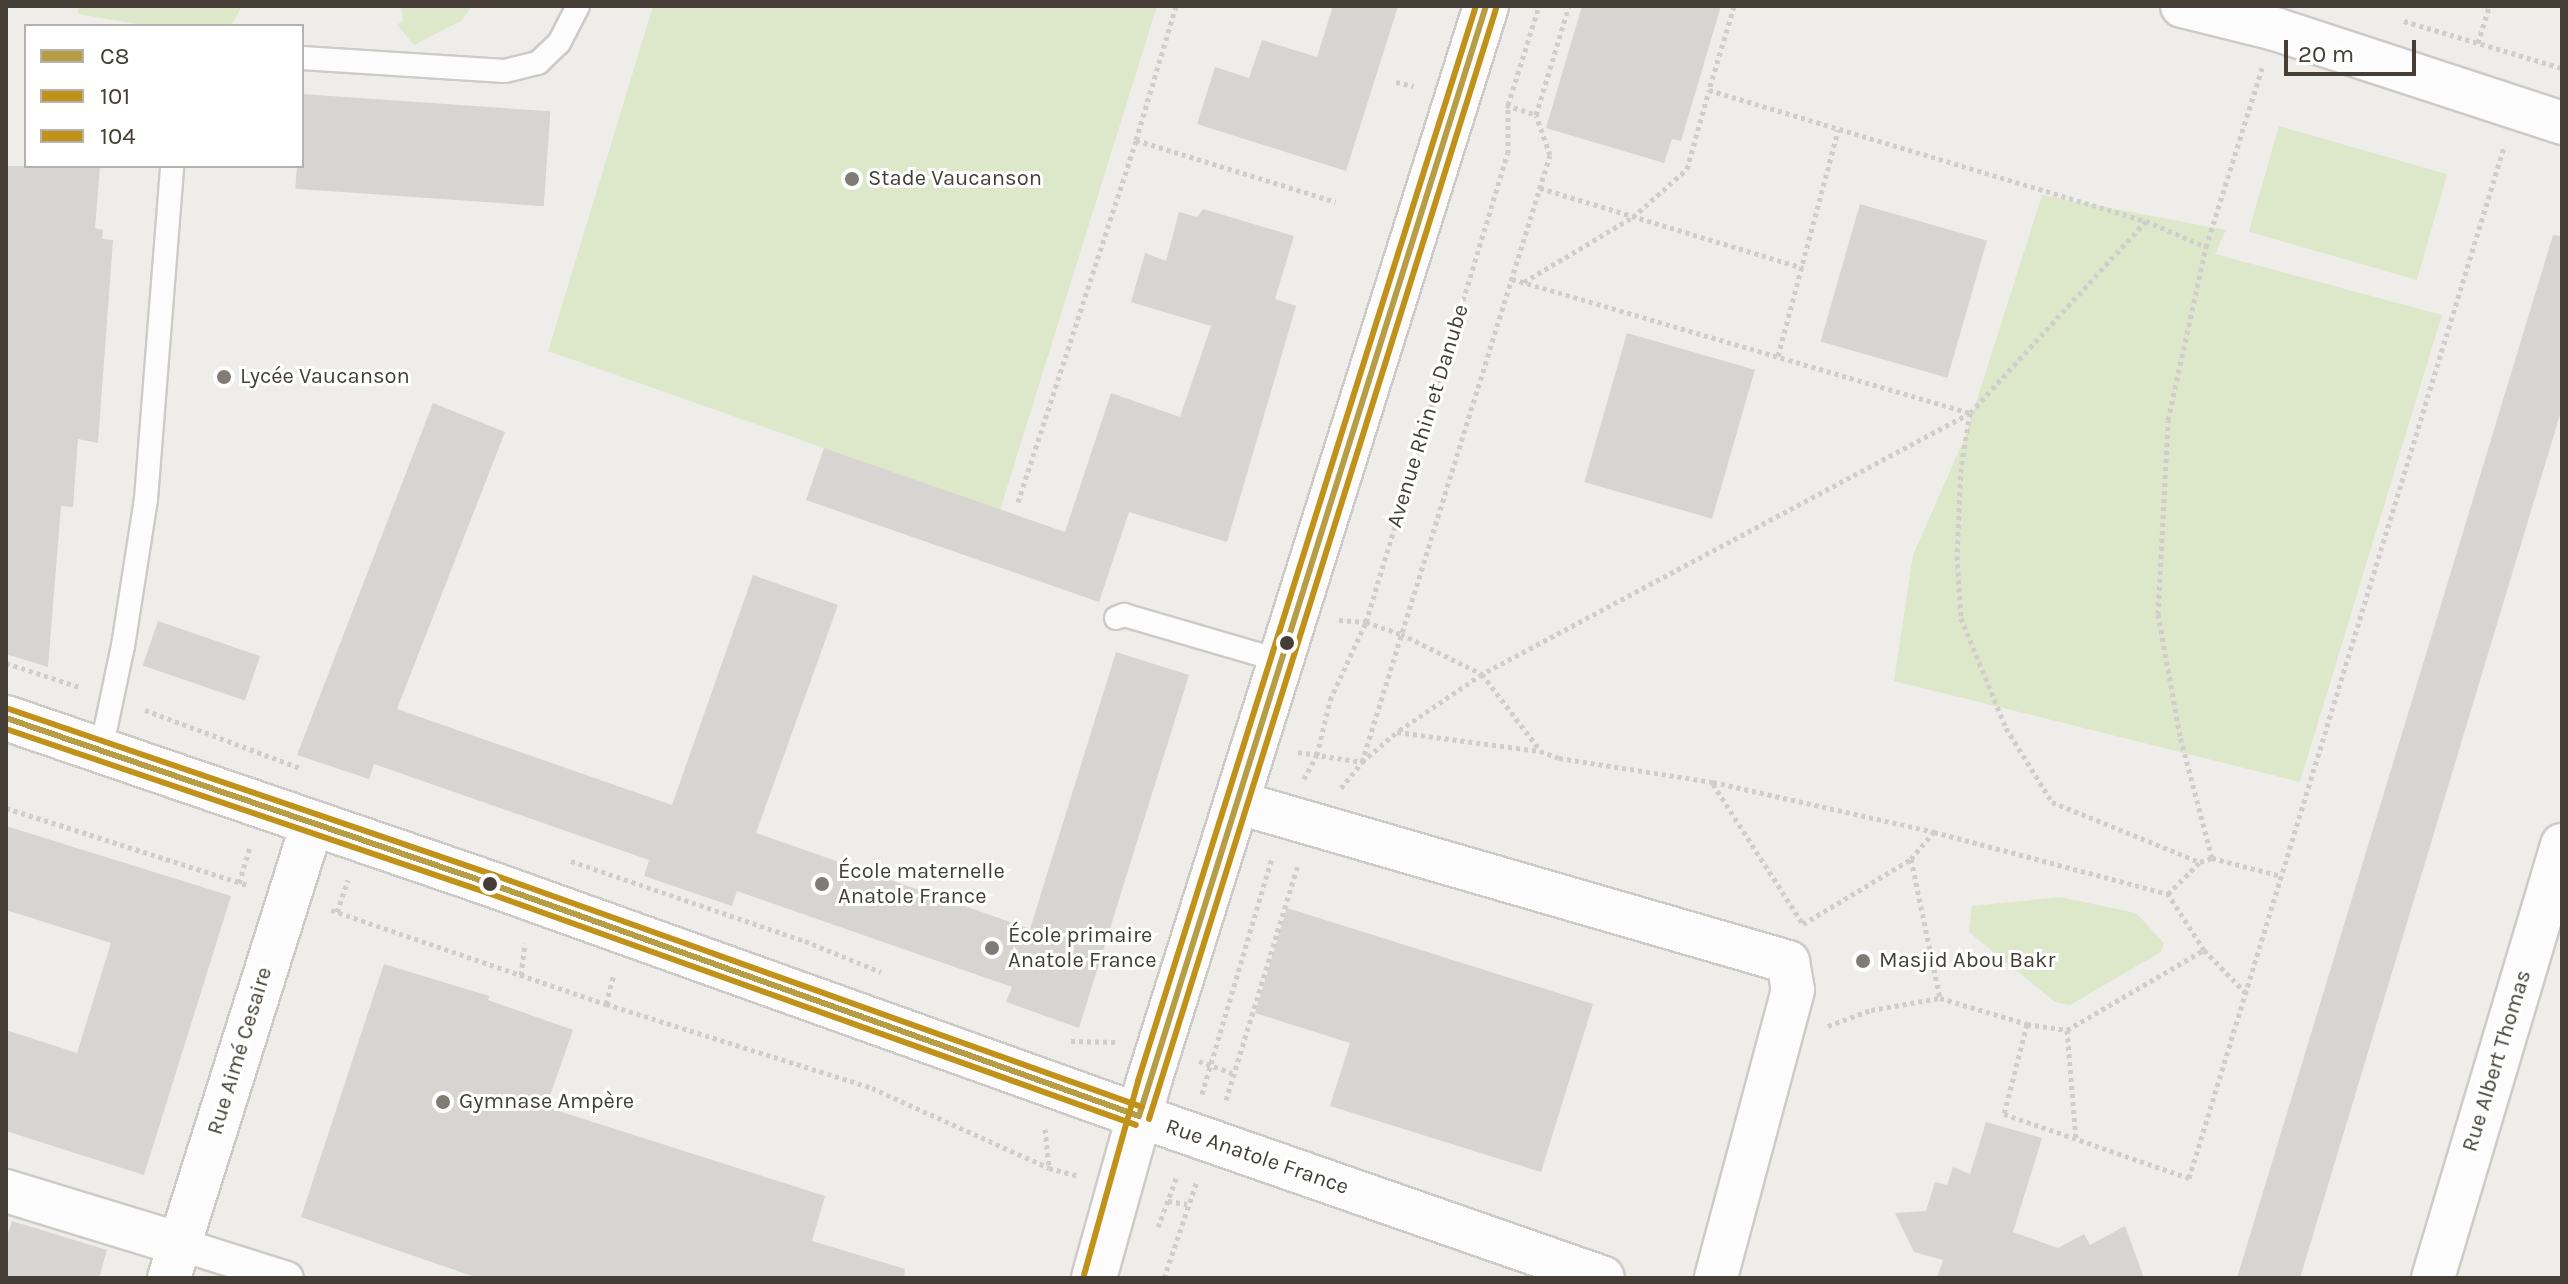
<!DOCTYPE html>
<meta charset="utf-8">
<style>
body{margin:0}
#map{position:relative;width:2568px;height:1284px;overflow:hidden;background:#efedea;font-family:Karla,sans-serif}
div>[style]{position:absolute}
.green>*{inset:0;background:#dde8cb;transform-origin:0 0}
.building>*{inset:0;background:#d7d4d1;transform-origin:0 0}
.path>*{height:5px;margin-top:-2.5px;transform-origin:0;background:repeating-linear-gradient(90deg,#d0cdcb 0 4px,transparent 0 8px)}
.roads{filter:drop-shadow(2px 0 #cdcbc7) drop-shadow(-2px 0 #cdcbc7) drop-shadow(0 2px #cdcbc7) drop-shadow(0 -2px #cdcbc7)}
.service>*{height:22px;margin:-11px;padding:0 11px;transform-origin:11px;border-radius:11px;background:#fdfcfc}
.pedestrian>*{height:32px;margin:-16px;padding:0 16px;transform-origin:16px;border-radius:16px;background:#fdfcfc}
.minor>*{height:42px;margin:-21px;padding:0 21px;transform-origin:21px;border-radius:21px;background:#fdfcfc}
.tertiary>*{height:44px;margin:-22px;padding:0 22px;transform-origin:22px;border-radius:22px;background:#fdfcfc}
.bus-1>*{height:6px;margin:-3px;padding:0 3px;transform-origin:3px;border-radius:3px;background:#b79e45}
.bus-2>*{height:6px;margin:-3px;padding:0 3px;transform-origin:3px;border-radius:3px;background:#c0921a}
.bus-3>*{height:6px;margin:-3px;padding:0 3px;transform-origin:3px;border-radius:3px;background:#c0921a}
.dots>*{width:22px;height:22px;translate:-50% -50%;box-sizing:border-box;border:4px solid #fff;border-radius:50%}
span{translate:-50% -50%;white-space:nowrap;text-align:center;line-height:1.15;-webkit-text-stroke:6px #fff;paint-order:stroke}
.poi-label{font-size:22px;color:#443e36}
.left{translate:0 -50%;text-align:left}
.street-label{font-size:22px;color:#443e36}
.frame{position:absolute;inset:0;border:8px solid #443e36;pointer-events:none}
.legend{position:absolute;left:24px;top:24px;width:280px;height:144px;box-sizing:border-box;background:#fff;border:2px solid #b4b2af;margin:0;padding:10px 14px;list-style:none;font-size:24px;color:#443e36}
.legend li{display:flex;align-items:center;gap:16px;height:40px}
.legend b{width:40px;border:2px solid #b4b2af}
.scale{position:absolute;left:2284px;top:40px;width:132px;height:36px;box-sizing:border-box;border:4px solid #443e36;border-top:0;padding-left:10px;font-size:24px;line-height:28px;white-space:nowrap;color:#443e36;-webkit-text-stroke:6px #fff;paint-order:stroke}
</style>
<div id="map">
<div class="green">
<div style="clip-path:polygon(79px 6px,242px 6px,231px 26px,150px 26px,78px 14px)"></div>
<div style="clip-path:polygon(401px 6px,472px 6px,461px 21px,414px 45px,397px 25px,403px 20px)"></div>
<div style="clip-path:polygon(653px 6px,1157px 6px,1000px 510px,548px 351px)"></div>
<div style="left:2279px;top:126px;width:175px;height:110px;rotate:16deg"></div>
<div style="clip-path:polygon(2042px 195px,2226px 230px,2215px 254px,2442px 315px,2300px 782px,1894px 681px,1913px 555px,1965px 437px)"></div>
<div style="clip-path:polygon(2060px 897px,2136px 913px,2164px 943px,2161px 952px,2070px 1005px,2055px 1002px,1969px 932px,1972px 906px)"></div>
</div>
<div class="building">
<div style="clip-path:polygon(1333px 6px,1398px 6px,1346px 171px,1197px 124px,1215px 67px,1249px 78px,1262px 40px,1317px 57px)"></div>
<div style="clip-path:polygon(1582px 6px,1721px 6px,1681px 141px,1672px 139px,1664px 163px,1546px 128px)"></div>
<div style="left:302px;top:94px;width:249px;height:95px;rotate:4deg"></div>
<div style="clip-path:polygon(6px 166px,100px 166px,95px 228px,103px 230px,102px 239px,113px 240px,98px 443px,78px 439px,73px 507px,61px 506px,48px 667px,6px 654px)"></div>
<div style="left:1860px;top:204px;width:132px;height:143px;rotate:16deg"></div>
<div style="clip-path:polygon(1203px 209px,1294px 236px,1275px 299px,1296px 306px,1227px 542px,1129px 512px,1099px 602px,806px 500px,824px 448px,1065px 532px,1111px 393px,1180px 417px,1211px 326px,1131px 302px,1145px 253px,1166px 261px,1179px 212px,1197px 217px)"></div>
<div style="clip-path:polygon(2553px 235px,2562px 236px,2562px 408px,2300px 1278px,2237px 1278px)"></div>
<div style="left:1627px;top:333px;width:133px;height:155px;rotate:16deg"></div>
<div style="clip-path:polygon(433px 403px,505px 432px,397px 709px,672px 805px,753px 575px,838px 605px,756px 833px,1030px 929px,1116px 652px,1189px 675px,1079px 1028px,1006px 1002px,1012px 987px,737px 891px,732px 906px,644px 876px,649px 860px,374px 764px,369px 779px,297px 755px)"></div>
<div style="left:158px;top:621px;width:108px;height:47px;rotate:19deg"></div>
<div style="clip-path:polygon(6px 826px,231px 896px,144px 1175px,6px 1131px,6px 1030px,77px 1053px,111px 943px,6px 910px)"></div>
<div style="clip-path:polygon(1287px 908px,1593px 1004px,1541px 1172px,1330px 1106px,1350px 1043px,1255px 1013px)"></div>
<div style="clip-path:polygon(384px 964px,489px 996px,488px 1000px,573px 1030px,546px 1107px,825px 1196px,812px 1241px,905px 1269px,904px 1278px,478px 1278px,301px 1217px)"></div>
<div style="clip-path:polygon(1986px 1122px,2042px 1138px,2013px 1232px,2058px 1248px,2084px 1234px,2090px 1245px,2125px 1226px,2144px 1278px,1937px 1278px,1943px 1260px,1914px 1252px,1895px 1213px,1926px 1211px,1935px 1182px,1947px 1185px,1953px 1167px,1970px 1174px)"></div>
<div style="clip-path:polygon(12px 1221px,107px 1250px,99px 1278px,6px 1278px,6px 1240px)"></div>
</div>
<div class="path">
<div style="left:1734px;top:6px;width:88px;rotate:106.6deg"></div>
<div style="left:1709px;top:90px;width:456px;rotate:16.7deg"></div>
<div style="left:2146px;top:221px;width:65px;rotate:23.4deg"></div>
<div style="left:2404px;top:21px;width:165px;rotate:16.6deg"></div>
<div style="left:2478px;top:43px;width:39px;rotate:-73deg"></div>
<div style="left:1396px;top:82px;width:18px;rotate:13deg"></div>
<div style="left:1506px;top:105px;width:32px;rotate:18deg"></div>
<div style="left:1136px;top:140px;width:209px;rotate:17.2deg"></div>
<div style="left:1540px;top:188px;width:275px;rotate:16.9deg"></div>
<div style="left:2146px;top:221px;width:260px;rotate:132.5deg"></div>
<div style="left:1970px;top:413px;width:553px;rotate:151.86deg"></div>
<div style="left:1482px;top:674px;width:103px;rotate:145.7deg"></div>
<div style="left:1397px;top:732px;width:144px;rotate:7.6deg"></div>
<div style="left:1540px;top:751px;width:20px;rotate:20deg"></div>
<div style="left:1559px;top:758px;width:156px;rotate:8.9deg"></div>
<div style="left:1713px;top:782px;width:227px;rotate:12.7deg"></div>
<div style="left:1934px;top:832px;width:242px;rotate:14.8deg"></div>
<div style="left:2168px;top:894px;width:45px;rotate:-45deg"></div>
<div style="left:2200px;top:862px;width:13px;rotate:-18deg"></div>
<div style="left:2212px;top:858px;width:126px;rotate:-104.7deg"></div>
<div style="left:2180px;top:736px;width:124px;rotate:-100.2deg"></div>
<div style="left:2158px;top:614px;width:194px;rotate:-87deg"></div>
<div style="left:2168px;top:420px;width:177px;rotate:-77.6deg"></div>
<div style="left:2206px;top:247px;width:188px;rotate:-72.6deg"></div>
<div style="left:1512px;top:279px;width:477px;rotate:16.3deg"></div>
<div style="left:1970px;top:413px;width:56px;rotate:99.3deg"></div>
<div style="left:1961px;top:468px;width:88px;rotate:92.6deg"></div>
<div style="left:1957px;top:556px;width:62px;rotate:86.3deg"></div>
<div style="left:1961px;top:618px;width:119px;rotate:67.8deg"></div>
<div style="left:2006px;top:728px;width:87px;rotate:58.1deg"></div>
<div style="left:2052px;top:802px;width:160px;rotate:22.1deg"></div>
<div style="left:1524px;top:282px;width:127px;rotate:-30.8deg"></div>
<div style="left:1633px;top:217px;width:72px;rotate:-41.6deg"></div>
<div style="left:1687px;top:169px;width:82px;rotate:-74.4deg"></div>
<div style="left:1778px;top:356px;width:234px;rotate:-75.1deg"></div>
<div style="left:1018px;top:502px;width:381px;rotate:-71.9deg"></div>
<div style="left:1136px;top:140px;width:140px;rotate:-73.4deg"></div>
<div style="left:1339px;top:620px;width:27px;rotate:4deg"></div>
<div style="left:1366px;top:622px;width:37px;rotate:19deg"></div>
<div style="left:1401px;top:634px;width:90px;rotate:26.3deg"></div>
<div style="left:1482px;top:674px;width:96px;rotate:52.7deg"></div>
<div style="left:6px;top:663px;width:80px;rotate:18.2deg"></div>
<div style="left:145px;top:710px;width:165px;rotate:20.5deg"></div>
<div style="left:1298px;top:752px;width:65px;rotate:8.9deg"></div>
<div style="left:1362px;top:762px;width:46px;rotate:-40.6deg"></div>
<div style="left:1304px;top:779px;width:27px;rotate:-62deg"></div>
<div style="left:1317px;top:755px;width:57px;rotate:-76.7deg"></div>
<div style="left:1330px;top:700px;width:86px;rotate:-65.2deg"></div>
<div style="left:1366px;top:622px;width:490px;rotate:-73.2deg"></div>
<div style="left:1508px;top:153px;width:48px;rotate:-90deg"></div>
<div style="left:1508px;top:105px;width:104px;rotate:-72.6deg"></div>
<div style="left:1713px;top:784px;width:166px;rotate:57.3deg"></div>
<div style="left:1803px;top:924px;width:126px;rotate:-31deg"></div>
<div style="left:1911px;top:859px;width:35px;rotate:-50deg"></div>
<div style="left:1341px;top:788px;width:33px;rotate:-51deg"></div>
<div style="left:1362px;top:762px;width:635px;rotate:-72.79deg"></div>
<div style="left:1550px;top:155px;width:42px;rotate:-109.3deg"></div>
<div style="left:1536px;top:115px;width:114px;rotate:-73.2deg"></div>
<div style="left:6px;top:808px;width:254px;rotate:17.7deg"></div>
<div style="left:2212px;top:858px;width:71px;rotate:14.6deg"></div>
<div style="left:1911px;top:859px;width:142px;rotate:78.2deg"></div>
<div style="left:571px;top:861px;width:247px;rotate:18.9deg"></div>
<div style="left:805px;top:941px;width:82px;rotate:22.2deg"></div>
<div style="left:239px;top:883px;width:37px;rotate:-73deg"></div>
<div style="left:331px;top:910px;width:291px;rotate:18.9deg"></div>
<div style="left:606px;top:1004px;width:279px;rotate:17.5deg"></div>
<div style="left:872px;top:1088px;width:194px;rotate:24.3deg"></div>
<div style="left:1049px;top:1168px;width:30px;rotate:15deg"></div>
<div style="left:337px;top:912px;width:34px;rotate:-71deg"></div>
<div style="left:2204px;top:950px;width:59px;rotate:45.7deg"></div>
<div style="left:521px;top:975px;width:32px;rotate:-83deg"></div>
<div style="left:606px;top:1004px;width:31px;rotate:-75deg"></div>
<div style="left:2027px;top:1024px;width:93px;rotate:104.3deg"></div>
<div style="left:2004px;top:1114px;width:196px;rotate:19.1deg"></div>
<div style="left:2189px;top:1178px;width:1078px;rotate:-73.01deg"></div>
<div style="left:1828px;top:1026px;width:46px;rotate:-20.4deg"></div>
<div style="left:1871px;top:1010px;width:70px;rotate:-9.9deg"></div>
<div style="left:1940px;top:998px;width:91px;rotate:16.6deg"></div>
<div style="left:2027px;top:1024px;width:40px;rotate:8.5deg"></div>
<div style="left:2067px;top:1030px;width:159px;rotate:-30.3deg"></div>
<div style="left:2204px;top:950px;width:67px;rotate:-122.7deg"></div>
<div style="left:2067px;top:1030px;width:110px;rotate:85.3deg"></div>
<div style="left:1071px;top:1041px;width:46px;rotate:1.2deg"></div>
<div style="left:1199px;top:1061px;width:35px;rotate:20deg"></div>
<div style="left:1202px;top:1094px;width:246px;rotate:-73.5deg"></div>
<div style="left:1226px;top:1100px;width:246px;rotate:-73deg"></div>
<div style="left:1045px;top:1129px;width:38px;rotate:84deg"></div>
<div style="left:1168px;top:1201px;width:19px;rotate:9deg"></div>
<div style="left:1158px;top:1227px;width:54px;rotate:-69.6deg"></div>
<div style="left:1164px;top:1278px;width:102px;rotate:-71.2deg"></div>
</div>
<div class="roads">
<div class="service">
<div style="left:302px;top:58px;width:203px;rotate:3.7deg"></div>
<div style="left:505px;top:71px;width:34px;rotate:-14deg"></div>
<div style="left:538px;top:63px;width:29px;rotate:-44deg"></div>
<div style="left:559px;top:43px;width:42px;rotate:-62.8deg"></div>
<div style="left:1116px;top:618px;width:9px;rotate:-21deg"></div>
<div style="left:1124px;top:615px;width:164px;rotate:16.3deg"></div>
<div style="left:101px;top:750px;width:106px;rotate:-78.1deg"></div>
<div style="left:123px;top:646px;width:149px;rotate:-81.1deg"></div>
<div style="left:146px;top:499px;width:334px;rotate:-85.5deg"></div>
</div>
<div class="pedestrian">
<div style="left:179px;top:1244px;width:113px;rotate:17.5deg"></div>
</div>
<div class="minor">
<div style="left:2182px;top:6px;width:96px;rotate:13.9deg"></div>
<div style="left:2275px;top:29px;width:302px;rotate:18.1deg"></div>
<div style="left:1236px;top:802px;width:575px;rotate:16.16deg"></div>
<div style="left:1788px;top:962px;width:28px;rotate:80deg"></div>
<div style="left:1793px;top:990px;width:298px;rotate:105deg"></div>
<div style="left:1139px;top:1116px;width:491px;rotate:19.2deg"></div>
<div style="left:6px;top:1191px;width:181px;rotate:17deg"></div>
<div style="left:169px;top:1278px;width:476px;rotate:-72.5deg"></div>
<div style="left:2433px;top:1278px;width:452px;rotate:-73.4deg"></div>
</div>
<div class="tertiary">
<div style="left:6px;top:718px;width:513px;rotate:18.89deg"></div>
<div style="left:491px;top:884px;width:688px;rotate:19.7deg"></div>
<div style="left:1094px;top:1278px;width:201px;rotate:-74.4deg"></div>
<div style="left:1148px;top:1084px;width:1130px;rotate:-72.59deg"></div>
</div>
</div>
<div class="bus-1">
<div style="left:6px;top:718px;width:513px;rotate:18.89deg"></div>
<div style="left:491px;top:884px;width:688px;rotate:19.7deg"></div>
<div style="left:1139px;top:1116px;width:1163px;rotate:-72.64deg"></div>
</div>
<div class="bus-2">
<div style="left:6px;top:729px;width:509px;rotate:18.79deg"></div>
<div style="left:488px;top:893px;width:688px;rotate:19.7deg"></div>
<div style="left:1149px;top:1119px;width:1163px;rotate:-72.64deg"></div>
</div>
<div class="bus-3">
<div style="left:9px;top:709px;width:513px;rotate:18.89deg"></div>
<div style="left:494px;top:875px;width:688px;rotate:19.7deg"></div>
<div style="left:1084px;top:1275px;width:201px;rotate:-74.4deg"></div>
<div style="left:1138px;top:1081px;width:1127px;rotate:-72.55deg"></div>
</div>
<div class="dots">
<div style="left:852px;top:179px;background:#807b75"></div>
<div style="left:224px;top:377px;background:#807b75"></div>
<div style="left:1287px;top:643px;background:#443e36"></div>
<div style="left:490px;top:884px;background:#443e36"></div>
<div style="left:822px;top:884px;background:#807b75"></div>
<div style="left:992px;top:948px;background:#807b75"></div>
<div style="left:1863px;top:961px;background:#807b75"></div>
<div style="left:443px;top:1102px;background:#807b75"></div>
</div>
<div class="poi-label">
<span class="left" style="left:868px;top:179px">Stade Vaucanson</span>
<span class="left" style="left:240px;top:377px">Lycée Vaucanson</span>
<span class="left" style="left:838px;top:884px">École maternelle<br>Anatole France</span>
<span class="left" style="left:1008px;top:948px">École primaire<br>Anatole France</span>
<span class="left" style="left:1879px;top:961px">Masjid Abou Bakr</span>
<span class="left" style="left:459px;top:1102px">Gymnase Ampère</span>
</div>
<div class="street-label">
<span style="left:1428px;top:416px;rotate:-73deg">Avenue Rhin et Danube</span>
<span style="left:240px;top:1051px;rotate:-73deg">Rue Aimé Cesaire</span>
<span style="left:2497px;top:1061px;rotate:-73deg">Rue Albert Thomas</span>
<span style="left:1257px;top:1157px;rotate:19deg">Rue Anatole France</span>
</div>
<div class="frame"></div>
<ul class="legend">
<li><b style="height:10px;background:#b79e45"></b>C8</li>
<li><b style="height:10px;background:#c0921a"></b>101</li>
<li><b style="height:10px;background:#c0921a"></b>104</li>
</ul>
<div class="scale">20 m</div>
</div>
